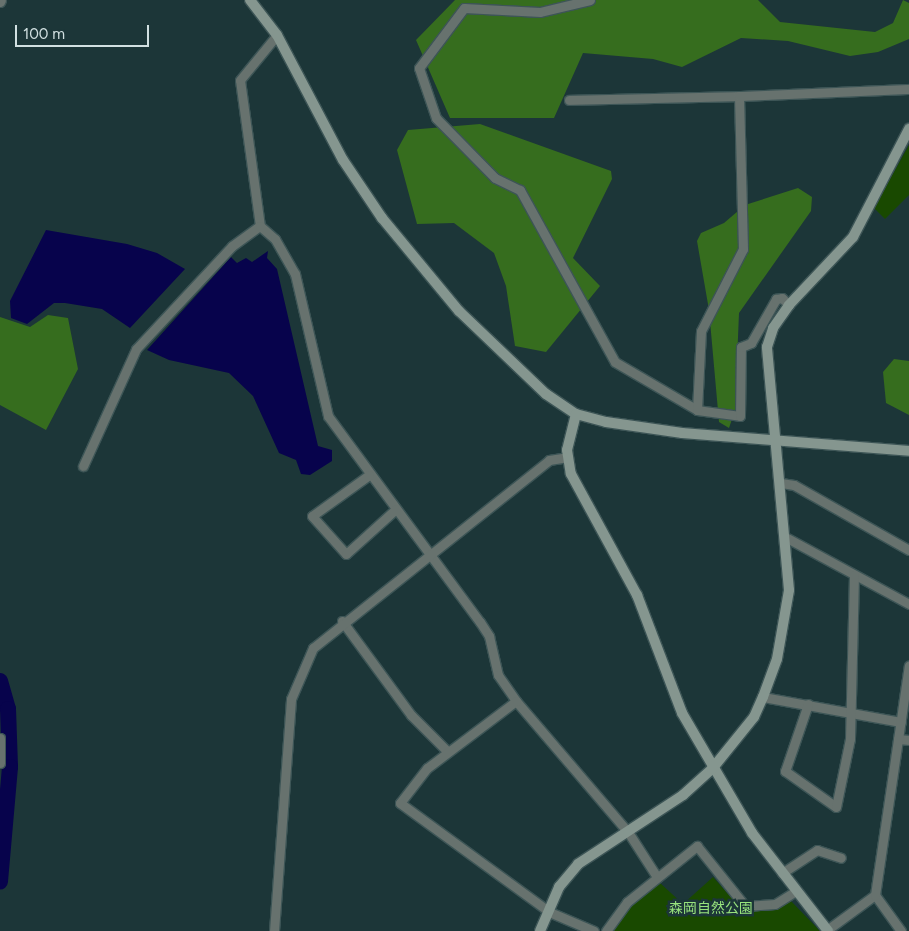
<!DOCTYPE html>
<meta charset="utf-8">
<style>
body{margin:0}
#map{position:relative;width:909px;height:931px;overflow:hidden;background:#1c3638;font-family:Figtree,"Noto Sans JP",sans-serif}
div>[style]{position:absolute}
.green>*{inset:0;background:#194900}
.forest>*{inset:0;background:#366d1e}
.water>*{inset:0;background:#07034c}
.river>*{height:16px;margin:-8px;padding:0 8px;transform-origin:8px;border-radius:8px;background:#07034c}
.roads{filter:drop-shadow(1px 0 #3d5556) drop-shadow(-1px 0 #3d5556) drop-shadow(0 1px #3d5556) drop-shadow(0 -1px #3d5556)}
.street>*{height:9px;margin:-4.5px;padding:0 4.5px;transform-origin:4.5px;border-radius:4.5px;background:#67726e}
.secondary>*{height:10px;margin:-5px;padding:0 5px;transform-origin:5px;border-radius:5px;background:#85968f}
span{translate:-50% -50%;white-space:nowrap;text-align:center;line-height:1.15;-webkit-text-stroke:5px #1c3638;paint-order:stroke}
.park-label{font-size:14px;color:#98e37d}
.scale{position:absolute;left:15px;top:25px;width:134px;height:22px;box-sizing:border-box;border:2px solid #d1e0e1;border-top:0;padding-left:6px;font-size:15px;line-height:18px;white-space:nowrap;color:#d1e0e1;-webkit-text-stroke:4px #1c3638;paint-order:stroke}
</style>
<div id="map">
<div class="green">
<div style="clip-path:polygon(909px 145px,909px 195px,885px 219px,874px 208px)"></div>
<div style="clip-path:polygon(713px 877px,743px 911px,776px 910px,789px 899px,820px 931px,612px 931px,633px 903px,660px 883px,683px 904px)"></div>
</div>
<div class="forest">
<div style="clip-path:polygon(455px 0,758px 0,780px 22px,875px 32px,893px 23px,903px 0,909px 3px,909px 39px,878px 52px,850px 56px,788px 41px,741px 38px,682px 67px,653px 59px,583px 53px,554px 118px,450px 118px,416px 40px)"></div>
<div style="clip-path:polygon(480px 124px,611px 171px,612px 179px,573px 258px,600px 286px,546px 352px,515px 346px,506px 286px,494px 253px,454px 223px,417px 224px,397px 150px,408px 130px)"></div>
<div style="clip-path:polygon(798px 188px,812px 197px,811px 211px,739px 313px,735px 410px,729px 428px,719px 422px,709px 310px,697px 241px,701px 233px,724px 223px,745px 205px)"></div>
<div style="clip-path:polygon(48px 315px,68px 318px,78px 369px,46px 430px,0 405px,0 317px,30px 327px)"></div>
<div style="clip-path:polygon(894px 359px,909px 361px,909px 415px,886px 403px,883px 372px)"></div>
</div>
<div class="water">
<div style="clip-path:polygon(46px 230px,127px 244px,157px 253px,185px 269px,130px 328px,102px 309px,65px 303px,54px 303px,27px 324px,11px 318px,10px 301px)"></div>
<div style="clip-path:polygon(268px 251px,267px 258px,277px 269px,318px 446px,332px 450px,332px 461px,310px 475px,301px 474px,296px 460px,279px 453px,253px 396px,229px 373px,169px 360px,147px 350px,231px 257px,237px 263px,246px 258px,252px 262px)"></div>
</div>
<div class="river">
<div style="left:0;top:681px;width:29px;rotate:74deg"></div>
<div style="left:8px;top:709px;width:58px;rotate:88deg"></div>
<div style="left:10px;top:767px;width:115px;rotate:95deg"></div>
</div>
<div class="roads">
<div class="street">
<div style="left:590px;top:0;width:51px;rotate:166.5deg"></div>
<div style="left:540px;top:12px;width:76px;rotate:-177deg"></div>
<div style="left:464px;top:8px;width:75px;rotate:126.9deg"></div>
<div style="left:419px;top:68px;width:53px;rotate:71.2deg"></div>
<div style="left:436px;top:118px;width:84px;rotate:45.5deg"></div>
<div style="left:495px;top:178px;width:28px;rotate:26deg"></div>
<div style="left:520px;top:190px;width:196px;rotate:61.1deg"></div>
<div style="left:615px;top:362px;width:95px;rotate:30.3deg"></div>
<div style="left:697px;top:410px;width:43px;rotate:7.9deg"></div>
<div style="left:740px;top:416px;width:69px;rotate:-89.2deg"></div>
<div style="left:741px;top:347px;width:11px;rotate:-22deg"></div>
<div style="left:751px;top:343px;width:51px;rotate:-60.4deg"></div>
<div style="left:776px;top:299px;width:6px;rotate:-9deg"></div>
<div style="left:782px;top:298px;width:10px;rotate:45deg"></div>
<div style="left:0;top:2px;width:2px;rotate:-63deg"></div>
<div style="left:569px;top:100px;width:170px;rotate:-1.3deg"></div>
<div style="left:260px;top:226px;width:147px;rotate:-97.8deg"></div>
<div style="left:240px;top:80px;width:58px;rotate:-50.6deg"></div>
<div style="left:697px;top:410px;width:79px;rotate:-87.1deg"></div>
<div style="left:701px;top:331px;width:92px;rotate:-62.9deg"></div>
<div style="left:743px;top:249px;width:153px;rotate:-91.5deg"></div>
<div style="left:739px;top:96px;width:170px;rotate:-2.4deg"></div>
<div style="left:83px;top:466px;width:128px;rotate:-65.6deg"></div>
<div style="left:136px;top:349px;width:141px;rotate:-47deg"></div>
<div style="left:232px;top:246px;width:34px;rotate:-36deg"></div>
<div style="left:260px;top:226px;width:20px;rotate:41deg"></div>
<div style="left:275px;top:239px;width:40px;rotate:60.3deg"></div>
<div style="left:295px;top:274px;width:146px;rotate:76.9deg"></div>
<div style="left:328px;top:416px;width:256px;rotate:53.6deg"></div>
<div style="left:480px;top:622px;width:17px;rotate:57deg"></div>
<div style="left:489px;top:636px;width:40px;rotate:77deg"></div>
<div style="left:498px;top:675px;width:32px;rotate:55deg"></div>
<div style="left:516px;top:701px;width:172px;rotate:49.5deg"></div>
<div style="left:628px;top:832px;width:54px;rotate:57.2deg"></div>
<div style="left:369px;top:475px;width:70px;rotate:144.3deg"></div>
<div style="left:312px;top:516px;width:51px;rotate:48.2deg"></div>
<div style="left:346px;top:554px;width:67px;rotate:-42deg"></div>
<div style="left:781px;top:483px;width:13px;rotate:9deg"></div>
<div style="left:794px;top:485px;width:132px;rotate:29.5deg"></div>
<div style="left:787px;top:538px;width:139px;rotate:28.4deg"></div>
<div style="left:342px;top:621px;width:117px;rotate:53.7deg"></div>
<div style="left:411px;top:715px;width:52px;rotate:45deg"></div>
<div style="left:763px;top:697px;width:140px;rotate:10.3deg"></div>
<div style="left:516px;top:701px;width:111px;rotate:143deg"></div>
<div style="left:427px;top:768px;width:44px;rotate:127.6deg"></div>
<div style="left:400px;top:803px;width:182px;rotate:36.1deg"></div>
<div style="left:808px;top:704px;width:71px;rotate:108.9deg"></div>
<div style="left:785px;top:771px;width:62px;rotate:35.2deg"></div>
<div style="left:836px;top:807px;width:69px;rotate:-78.4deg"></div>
<div style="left:850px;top:739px;width:164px;rotate:-88.6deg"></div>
<div style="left:0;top:738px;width:25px;rotate:90deg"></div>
<div style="left:898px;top:739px;width:11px;rotate:5deg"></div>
<div style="left:782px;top:873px;width:42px;rotate:-33.3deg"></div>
<div style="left:817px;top:850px;width:25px;rotate:18deg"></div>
<div style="left:547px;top:911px;width:51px;rotate:23.1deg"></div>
<div style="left:827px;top:930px;width:59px;rotate:-36.1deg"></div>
<div style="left:274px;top:931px;width:233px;rotate:-85.8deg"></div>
<div style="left:291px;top:699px;width:56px;rotate:-66.7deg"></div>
<div style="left:313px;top:648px;width:302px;rotate:-38.5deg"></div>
<div style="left:549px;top:460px;width:18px;rotate:-9deg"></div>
<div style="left:606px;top:931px;width:36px;rotate:-54deg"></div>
<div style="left:627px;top:902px;width:90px;rotate:-38.7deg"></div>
<div style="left:697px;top:846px;width:77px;rotate:51.3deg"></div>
<div style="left:745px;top:906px;width:30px;rotate:-4deg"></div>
<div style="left:775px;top:904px;width:25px;rotate:-32deg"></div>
<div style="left:901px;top:931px;width:44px;rotate:-125.8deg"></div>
<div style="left:875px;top:895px;width:232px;rotate:-81.6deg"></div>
</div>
<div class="secondary">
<div style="left:250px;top:0;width:44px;rotate:52.4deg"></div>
<div style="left:277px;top:35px;width:141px;rotate:62.2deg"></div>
<div style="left:343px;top:160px;width:70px;rotate:56.1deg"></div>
<div style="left:382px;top:218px;width:121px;rotate:50.4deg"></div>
<div style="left:459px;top:311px;width:120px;rotate:43.7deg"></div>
<div style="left:546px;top:394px;width:36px;rotate:34deg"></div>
<div style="left:576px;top:414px;width:31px;rotate:15deg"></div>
<div style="left:606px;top:422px;width:77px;rotate:8.2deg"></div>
<div style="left:682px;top:433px;width:228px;rotate:4.5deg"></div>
<div style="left:576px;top:414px;width:37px;rotate:104deg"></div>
<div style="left:567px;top:450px;width:24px;rotate:81deg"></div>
<div style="left:571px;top:474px;width:138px;rotate:61.4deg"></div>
<div style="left:637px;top:595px;width:126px;rotate:69.1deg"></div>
<div style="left:682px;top:713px;width:139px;rotate:59.7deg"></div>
<div style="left:752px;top:833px;width:124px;rotate:52.2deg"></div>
<div style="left:540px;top:931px;width:48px;rotate:-66.6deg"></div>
<div style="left:559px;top:887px;width:30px;rotate:-50deg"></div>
<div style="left:578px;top:864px;width:126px;rotate:-33.3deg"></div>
<div style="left:683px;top:795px;width:39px;rotate:-42deg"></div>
<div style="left:712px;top:769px;width:67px;rotate:-51.1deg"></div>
<div style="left:754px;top:717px;width:22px;rotate:-66deg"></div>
<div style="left:763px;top:697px;width:40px;rotate:-69.8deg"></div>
<div style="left:777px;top:659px;width:70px;rotate:-80.1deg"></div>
<div style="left:789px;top:590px;width:244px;rotate:-95.2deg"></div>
<div style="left:767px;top:347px;width:20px;rotate:-72deg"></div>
<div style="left:773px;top:328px;width:28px;rotate:-55deg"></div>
<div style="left:789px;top:305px;width:93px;rotate:-46.7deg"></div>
<div style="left:853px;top:237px;width:122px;rotate:-62.6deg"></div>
</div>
</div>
<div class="park-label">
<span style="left:711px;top:909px">森岡自然公園</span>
</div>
<div class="scale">100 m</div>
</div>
